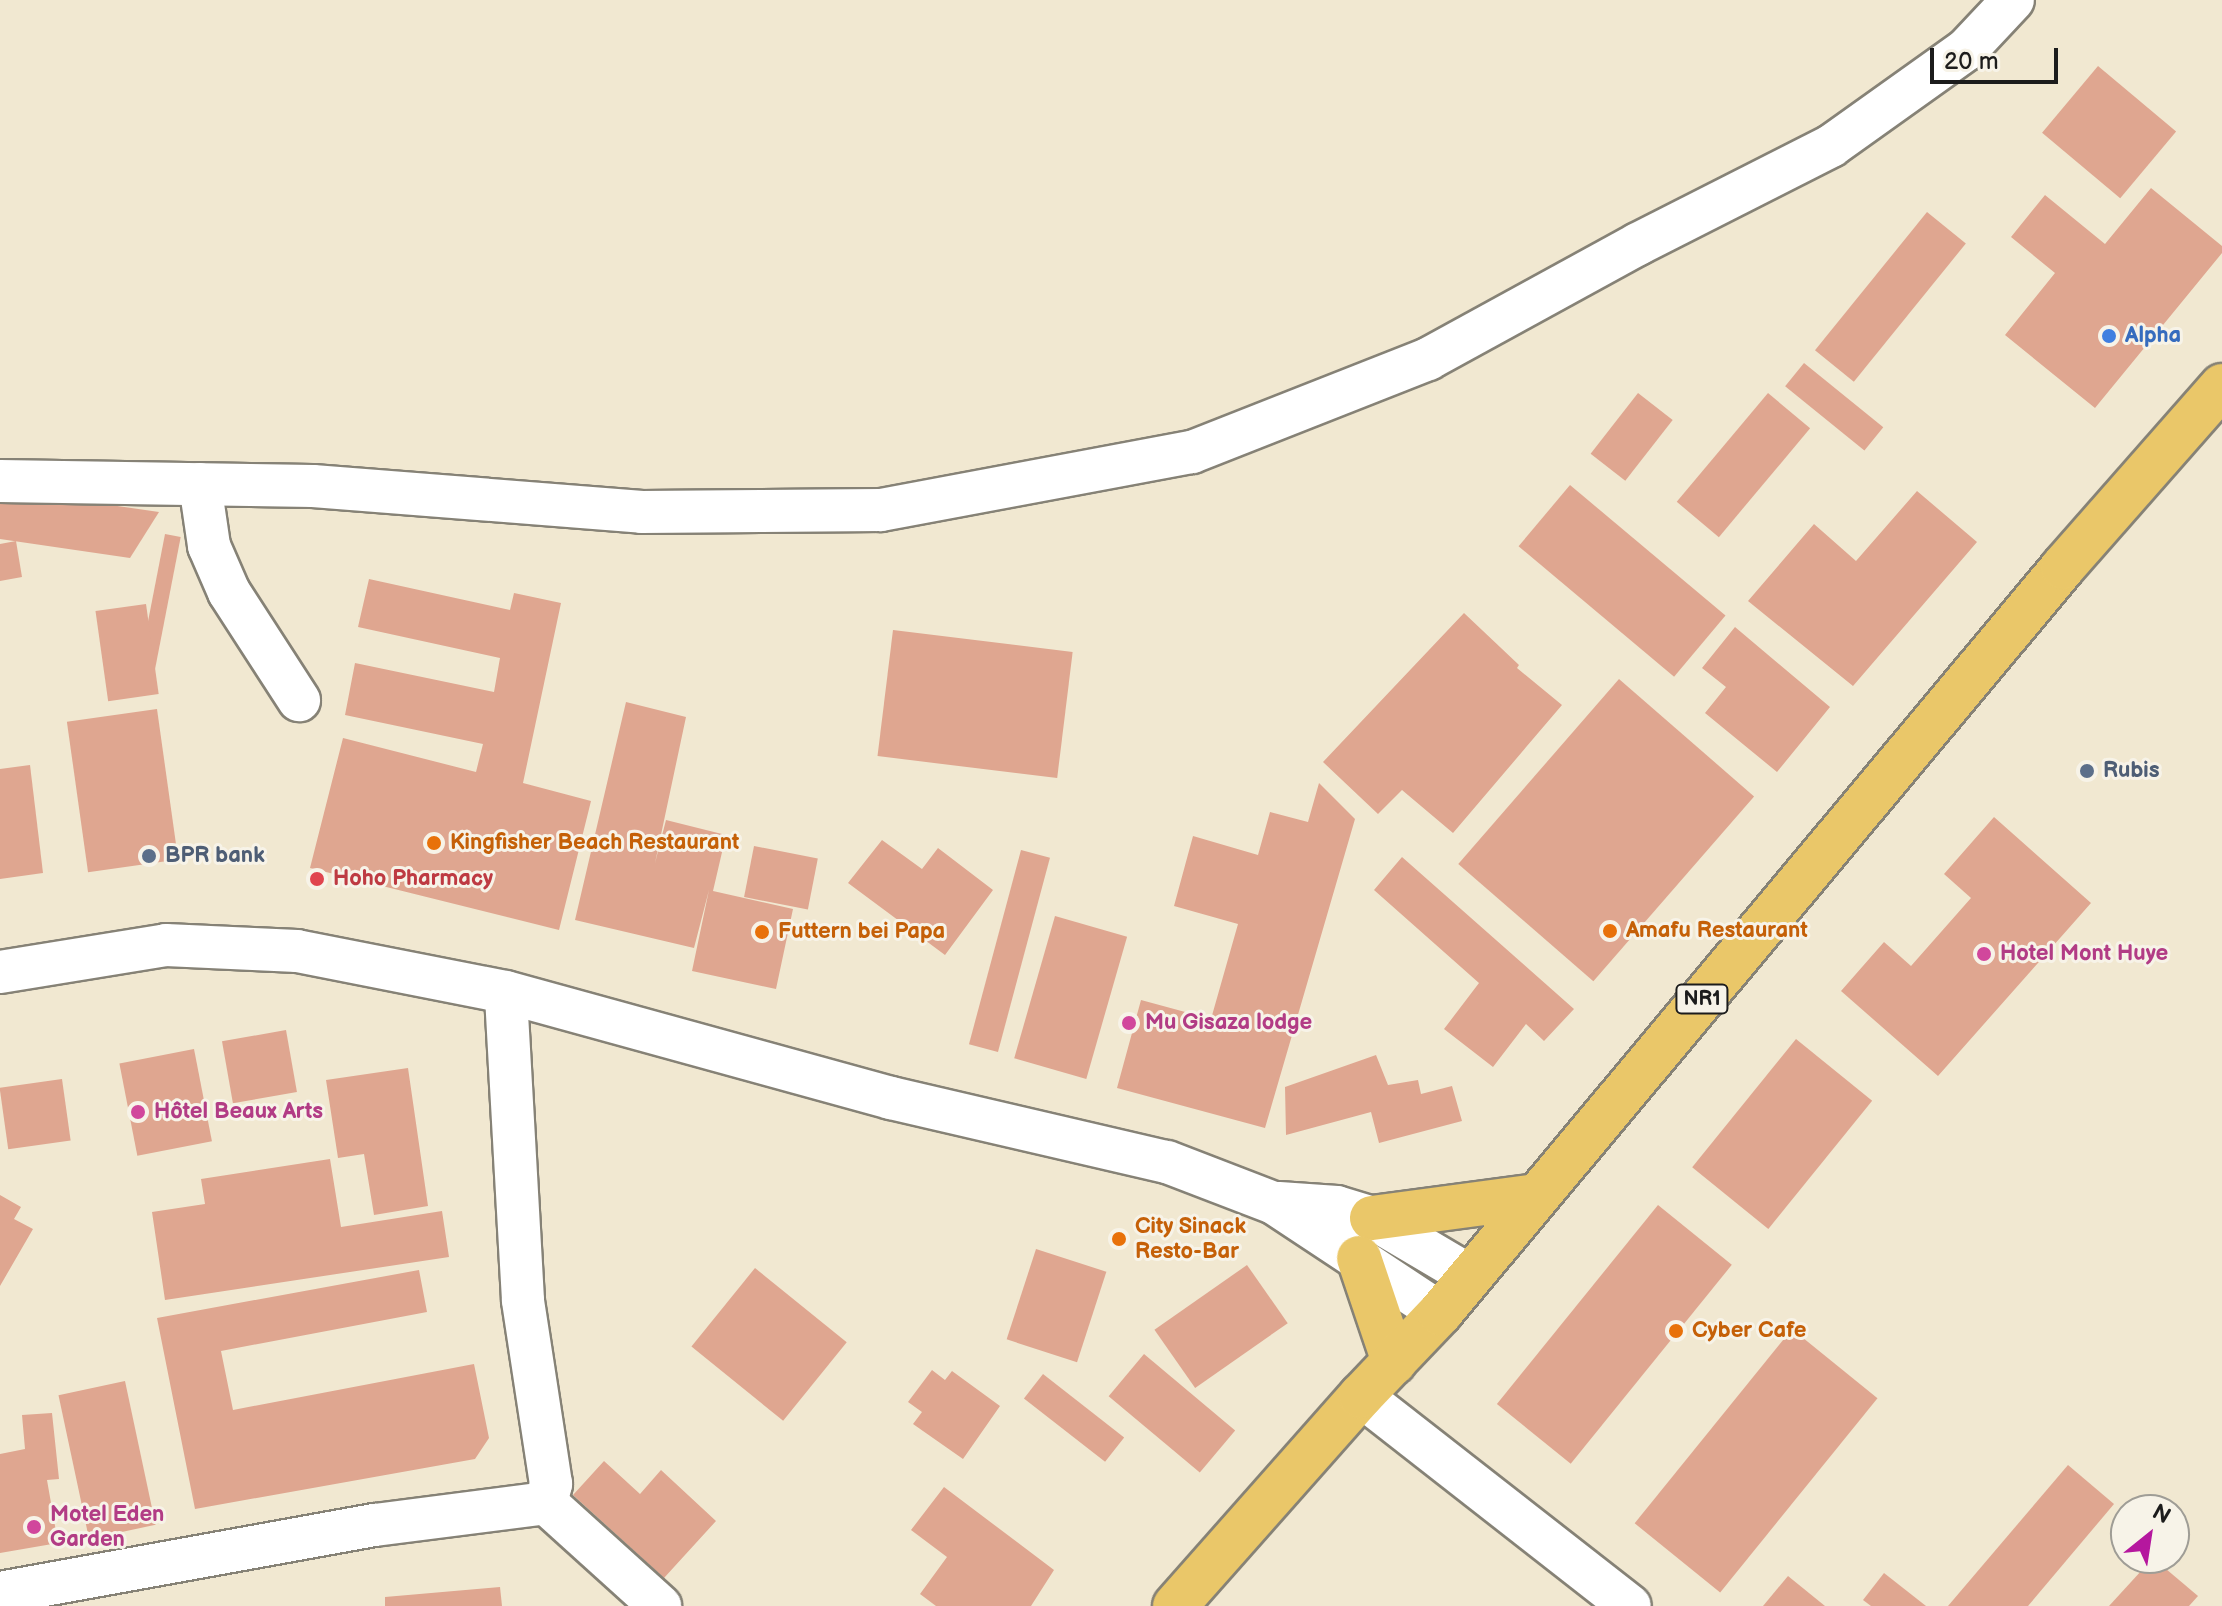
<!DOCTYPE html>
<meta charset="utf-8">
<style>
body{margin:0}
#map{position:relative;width:2222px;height:1606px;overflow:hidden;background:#f1e8d1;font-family:"Balsamiq Sans",sans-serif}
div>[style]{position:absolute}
.building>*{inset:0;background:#dfa690;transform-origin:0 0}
.roads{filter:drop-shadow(2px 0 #868276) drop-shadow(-2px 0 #868276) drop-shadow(0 2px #868276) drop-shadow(0 -2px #868276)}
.minor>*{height:42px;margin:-21px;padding:0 21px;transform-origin:21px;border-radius:21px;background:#fff}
.highway>*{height:44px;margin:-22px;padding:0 22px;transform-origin:22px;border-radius:22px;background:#eac769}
.dots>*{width:22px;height:22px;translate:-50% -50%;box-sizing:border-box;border:4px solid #f7f3e8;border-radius:50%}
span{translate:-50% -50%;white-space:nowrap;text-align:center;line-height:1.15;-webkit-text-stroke:6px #f7f3e8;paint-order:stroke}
.shield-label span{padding:2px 6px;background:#f7f3e8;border:2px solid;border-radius:6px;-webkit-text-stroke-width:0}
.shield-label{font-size:20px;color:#1c1c1c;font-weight:700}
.shop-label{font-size:22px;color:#366cbe;font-weight:700}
.left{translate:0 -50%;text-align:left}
.service-label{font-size:22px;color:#4e5e75;font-weight:700}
.food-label{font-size:22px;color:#c56008;font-weight:700}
.health-label{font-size:22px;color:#be3a42;font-weight:700}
.hotel-label{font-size:22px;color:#b23c85;font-weight:700}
.north{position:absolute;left:2110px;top:1494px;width:80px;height:80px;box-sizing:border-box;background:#f7f3e8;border:2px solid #9f9d96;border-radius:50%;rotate:30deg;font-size:22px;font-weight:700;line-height:32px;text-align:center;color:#1c1c1c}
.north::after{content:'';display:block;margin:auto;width:28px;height:36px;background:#b5179e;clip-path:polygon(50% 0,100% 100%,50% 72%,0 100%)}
.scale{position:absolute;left:1930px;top:48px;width:128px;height:36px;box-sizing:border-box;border:4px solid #1c1c1c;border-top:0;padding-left:10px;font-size:24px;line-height:28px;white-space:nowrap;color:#1c1c1c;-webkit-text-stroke:6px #f7f3e8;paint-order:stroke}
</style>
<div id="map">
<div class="building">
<div style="left:2098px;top:66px;width:102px;height:87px;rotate:40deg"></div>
<div style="clip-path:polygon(2151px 188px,2222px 246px,2222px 253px,2095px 408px,2005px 335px,2055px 273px,2011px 237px,2045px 195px,2105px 244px)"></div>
<div style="left:1927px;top:212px;width:50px;height:178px;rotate:39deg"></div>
<div style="left:1804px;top:363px;width:102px;height:30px;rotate:39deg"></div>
<div style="left:1638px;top:393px;width:44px;height:77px;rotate:38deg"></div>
<div style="left:1768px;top:393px;width:55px;height:142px;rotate:40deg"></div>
<div style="left:1570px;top:485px;width:203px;height:80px;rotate:40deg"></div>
<div style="clip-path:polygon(0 489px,159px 512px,130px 558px,0 539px)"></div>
<div style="clip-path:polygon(1917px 491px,1977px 542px,1853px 686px,1748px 601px,1814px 524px,1856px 561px)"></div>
<div style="left:165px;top:534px;width:16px;height:155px;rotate:11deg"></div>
<div style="clip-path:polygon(16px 541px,22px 577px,0 581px,0 544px)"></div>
<div style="clip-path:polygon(369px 579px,510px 610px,514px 593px,561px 603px,523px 783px,591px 801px,559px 930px,310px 868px,343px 738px,476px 772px,483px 744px,345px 715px,355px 663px,494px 692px,500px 658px,358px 627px)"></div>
<div style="left:146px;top:604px;width:91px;height:51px;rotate:82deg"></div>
<div style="clip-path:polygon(1464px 613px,1519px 665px,1517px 668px,1562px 705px,1453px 833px,1402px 790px,1378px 814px,1323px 762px)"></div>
<div style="clip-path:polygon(1735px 627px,1830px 707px,1777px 772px,1705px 713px,1726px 687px,1702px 668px)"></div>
<div style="left:893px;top:630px;width:181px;height:127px;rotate:7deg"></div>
<div style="left:1619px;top:679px;width:179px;height:245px;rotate:41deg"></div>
<div style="clip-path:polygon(626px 702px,686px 717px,655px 863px,666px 820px,726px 835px,713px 891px,793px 909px,776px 989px,692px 971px,709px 890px,694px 948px,575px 920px)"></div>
<div style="left:157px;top:709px;width:152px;height:91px;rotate:82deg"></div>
<div style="clip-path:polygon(30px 765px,43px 873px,0 879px,0 769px)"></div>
<div style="clip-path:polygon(1319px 783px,1355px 819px,1265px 1128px,1117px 1088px,1141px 1000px,1211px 1019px,1238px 924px,1174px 906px,1193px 836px,1258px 855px,1270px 812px,1308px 822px)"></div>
<div style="clip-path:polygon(1994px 817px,2091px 903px,1938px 1076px,1841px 991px,1884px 942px,1911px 966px,1971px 898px,1944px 874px)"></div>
<div style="clip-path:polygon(882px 840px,922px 869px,938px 848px,993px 890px,945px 955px,848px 883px)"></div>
<div style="left:754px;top:846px;width:65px;height:52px;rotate:11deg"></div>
<div style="left:1021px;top:850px;width:30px;height:201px;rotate:15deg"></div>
<div style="clip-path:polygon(1402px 857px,1574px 1009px,1544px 1041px,1526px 1024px,1493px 1067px,1444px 1029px,1479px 983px,1374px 890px)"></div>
<div style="left:1055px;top:916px;width:75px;height:148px;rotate:16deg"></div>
<div style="left:286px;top:1030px;width:63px;height:65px;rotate:80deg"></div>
<div style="left:1796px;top:1039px;width:98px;height:165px;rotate:39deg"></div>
<div style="left:194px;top:1049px;width:94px;height:76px;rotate:79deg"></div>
<div style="clip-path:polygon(1376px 1055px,1388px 1085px,1418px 1080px,1421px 1094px,1452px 1086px,1462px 1121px,1379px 1143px,1371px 1112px,1286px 1135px,1285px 1087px)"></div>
<div style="clip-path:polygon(408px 1068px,428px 1206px,374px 1215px,364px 1154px,338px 1158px,326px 1080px)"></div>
<div style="left:62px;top:1079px;width:62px;height:63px;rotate:82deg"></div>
<div style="clip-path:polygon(330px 1159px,341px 1227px,442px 1211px,449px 1257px,165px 1300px,152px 1212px,205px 1204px,201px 1179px)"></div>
<div style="clip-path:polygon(0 1195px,21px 1207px,14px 1219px,33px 1229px,0 1286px)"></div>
<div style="left:1658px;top:1205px;width:95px;height:256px;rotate:39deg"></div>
<div style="left:1036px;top:1249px;width:74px;height:95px;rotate:18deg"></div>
<div style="left:1247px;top:1265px;width:71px;height:113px;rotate:55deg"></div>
<div style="left:755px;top:1268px;width:118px;height:101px;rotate:39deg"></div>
<div style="clip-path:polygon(419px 1270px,427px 1312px,221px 1351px,233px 1410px,474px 1364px,489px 1438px,475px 1459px,195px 1509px,157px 1318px)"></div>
<div style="left:1792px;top:1329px;width:110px;height:250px;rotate:39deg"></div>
<div style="left:1144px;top:1354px;width:119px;height:55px;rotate:40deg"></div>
<div style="clip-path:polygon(932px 1370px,945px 1380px,952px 1371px,1000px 1406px,963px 1459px,913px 1424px,922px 1412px,908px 1402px)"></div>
<div style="left:1043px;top:1374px;width:103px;height:31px;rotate:38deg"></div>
<div style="left:125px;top:1381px;width:147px;height:68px;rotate:78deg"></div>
<div style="clip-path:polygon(52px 1413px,59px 1479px,47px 1480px,58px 1543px,0 1553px,0 1454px,25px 1449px,22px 1415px)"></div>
<div style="clip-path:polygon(604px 1461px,640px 1494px,661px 1470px,716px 1521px,664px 1578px,573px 1495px)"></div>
<div style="clip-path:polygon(2068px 1465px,2114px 1504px,2028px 1606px,1948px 1606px)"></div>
<div style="clip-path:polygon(944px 1487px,1054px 1570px,1031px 1606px,936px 1606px,920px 1594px,947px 1557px,911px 1530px)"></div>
<div style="clip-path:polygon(2153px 1558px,2198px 1596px,2189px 1606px,2109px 1606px)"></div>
<div style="clip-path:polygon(1884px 1573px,1926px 1606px,1871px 1606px,1863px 1600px)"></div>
<div style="clip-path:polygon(1788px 1576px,1825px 1606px,1763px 1606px)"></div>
<div style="clip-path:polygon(500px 1587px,502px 1606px,385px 1606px,385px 1597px)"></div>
</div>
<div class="roads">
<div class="minor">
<div style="left:0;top:481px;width:313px;rotate:0.9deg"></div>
<div style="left:313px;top:486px;width:330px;rotate:4.5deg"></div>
<div style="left:642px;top:512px;width:239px;rotate:-0.5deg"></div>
<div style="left:881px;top:510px;width:316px;rotate:-10.6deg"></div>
<div style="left:1192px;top:452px;width:254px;rotate:-21.5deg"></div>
<div style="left:1428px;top:359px;width:239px;rotate:-28.7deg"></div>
<div style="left:1638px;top:244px;width:216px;rotate:-26.9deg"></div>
<div style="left:1831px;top:146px;width:167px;rotate:-35.5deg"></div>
<div style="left:1967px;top:49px;width:67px;rotate:-46.8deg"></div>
<div style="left:200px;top:484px;width:63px;rotate:81.7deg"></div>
<div style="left:209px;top:546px;width:50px;rotate:66.5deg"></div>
<div style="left:229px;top:592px;width:129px;rotate:57.1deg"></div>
<div style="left:0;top:972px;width:168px;rotate:-9.2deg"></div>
<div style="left:166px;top:945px;width:131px;rotate:2.6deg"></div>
<div style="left:297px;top:951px;width:213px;rotate:11.1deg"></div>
<div style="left:506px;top:992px;width:399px;rotate:15.4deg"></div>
<div style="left:891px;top:1098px;width:283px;rotate:13.1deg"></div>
<div style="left:1167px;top:1162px;width:115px;rotate:21deg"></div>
<div style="left:1274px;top:1203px;width:199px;rotate:33.5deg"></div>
<div style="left:1279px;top:1203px;width:58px;rotate:3.9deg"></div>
<div style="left:1337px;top:1207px;width:37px;rotate:17deg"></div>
<div style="left:1372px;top:1218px;width:114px;rotate:30.6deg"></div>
<div style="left:1361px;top:1396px;width:341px;rotate:38deg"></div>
<div style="left:546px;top:1503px;width:154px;rotate:42.1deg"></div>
<div style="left:0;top:1593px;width:381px;rotate:-10.3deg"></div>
<div style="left:375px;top:1525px;width:172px;rotate:-7.3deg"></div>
<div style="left:546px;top:1503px;width:20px;rotate:-75deg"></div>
<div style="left:551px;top:1484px;width:186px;rotate:-98.7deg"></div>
<div style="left:523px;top:1300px;width:308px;rotate:-93.2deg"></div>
</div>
<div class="highway">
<div style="left:1372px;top:1218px;width:166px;rotate:-7.6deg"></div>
<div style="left:1359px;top:1258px;width:110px;rotate:71.4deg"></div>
<div style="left:1175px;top:1606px;width:281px;rotate:-48.5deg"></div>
<div style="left:1361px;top:1396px;width:115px;rotate:-46.4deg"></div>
<div style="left:1440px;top:1313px;width:972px;rotate:-50.13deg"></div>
<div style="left:2063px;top:567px;width:241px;rotate:-48.7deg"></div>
</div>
</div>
<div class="dots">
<div style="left:2109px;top:336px;background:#3f7fe0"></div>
<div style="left:2087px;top:771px;background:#5c6f8a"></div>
<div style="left:434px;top:843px;background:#e8710a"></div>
<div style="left:149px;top:856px;background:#5c6f8a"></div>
<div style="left:317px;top:879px;background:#e0444e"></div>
<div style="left:1610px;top:931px;background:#e8710a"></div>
<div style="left:762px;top:932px;background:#e8710a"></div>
<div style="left:1984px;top:954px;background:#d1479c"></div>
<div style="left:1129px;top:1023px;background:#d1479c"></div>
<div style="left:138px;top:1112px;background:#d1479c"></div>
<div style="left:1119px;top:1239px;background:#e8710a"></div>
<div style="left:1676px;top:1331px;background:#e8710a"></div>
<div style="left:34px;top:1527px;background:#d1479c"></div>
</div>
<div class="shield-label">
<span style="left:1702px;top:999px">NR1</span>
</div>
<div class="shop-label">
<span class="left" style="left:2125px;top:336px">Alpha</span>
</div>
<div class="service-label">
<span class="left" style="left:2103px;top:771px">Rubis</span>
<span class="left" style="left:165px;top:856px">BPR bank</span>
</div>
<div class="food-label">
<span class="left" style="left:450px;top:843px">Kingfisher Beach Restaurant</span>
<span class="left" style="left:1626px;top:931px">Amafu Restaurant</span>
<span class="left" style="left:778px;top:932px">Futtern bei Papa</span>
<span class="left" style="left:1135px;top:1239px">City Sinack<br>Resto-Bar</span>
<span class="left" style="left:1692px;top:1331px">Cyber Cafe</span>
</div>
<div class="health-label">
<span class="left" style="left:333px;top:879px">Hoho Pharmacy</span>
</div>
<div class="hotel-label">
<span class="left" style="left:2000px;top:954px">Hotel Mont Huye</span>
<span class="left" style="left:1145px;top:1023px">Mu Gisaza lodge</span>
<span class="left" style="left:154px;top:1112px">Hôtel Beaux Arts</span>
<span class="left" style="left:50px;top:1527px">Motel Eden<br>Garden</span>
</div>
<div class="north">N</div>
<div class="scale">20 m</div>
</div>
